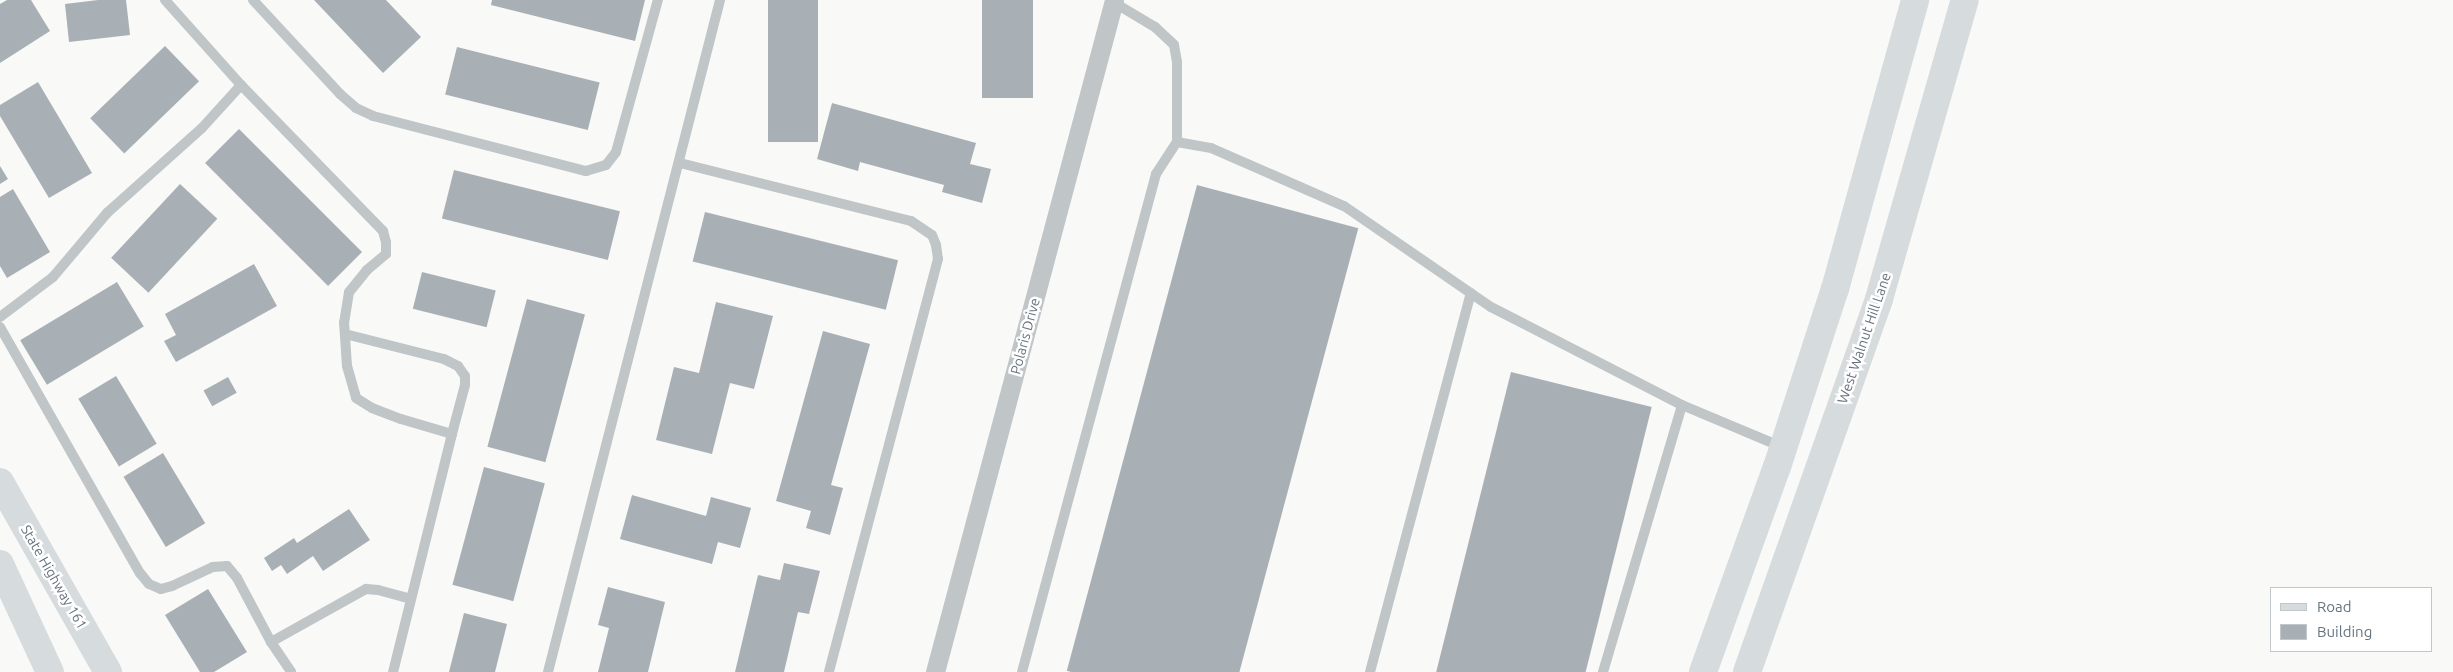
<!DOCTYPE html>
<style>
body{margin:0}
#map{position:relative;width:2453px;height:672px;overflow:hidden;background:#f9f9f7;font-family:Ubuntu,sans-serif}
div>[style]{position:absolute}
.building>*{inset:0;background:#a8b0b6;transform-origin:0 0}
.service>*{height:10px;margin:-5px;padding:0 5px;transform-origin:5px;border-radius:5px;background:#c0c5c8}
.minor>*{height:19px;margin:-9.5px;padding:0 9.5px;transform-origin:9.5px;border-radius:9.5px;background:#c0c5c8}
.secondary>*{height:28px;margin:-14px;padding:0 14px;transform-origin:14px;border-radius:14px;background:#d6dbde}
.motorway>*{height:28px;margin:-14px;padding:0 14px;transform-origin:14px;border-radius:14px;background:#d6dbde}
span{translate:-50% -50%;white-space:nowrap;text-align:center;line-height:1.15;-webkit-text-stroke:5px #fff;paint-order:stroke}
.street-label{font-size:14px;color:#667480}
.legend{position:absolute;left:2270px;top:587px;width:162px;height:65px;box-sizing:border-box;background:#fff;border:1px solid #c2c7cc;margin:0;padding:6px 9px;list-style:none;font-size:15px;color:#667480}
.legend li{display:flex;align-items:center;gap:10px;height:25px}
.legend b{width:25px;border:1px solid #c2c7cc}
</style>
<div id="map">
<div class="building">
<div style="clip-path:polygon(7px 0,31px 0,50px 31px,0 63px,0 4px)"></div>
<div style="clip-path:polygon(98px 0,126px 0,130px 35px,69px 42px,65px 4px)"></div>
<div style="clip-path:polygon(314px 0,386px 0,421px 37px,383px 73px)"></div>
<div style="clip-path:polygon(492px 0,645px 0,635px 41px,491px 5px)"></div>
<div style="left:768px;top:0;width:50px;height:142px"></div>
<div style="left:982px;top:0;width:51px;height:98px"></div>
<div style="left:165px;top:46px;width:49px;height:104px;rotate:46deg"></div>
<div style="left:457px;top:47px;width:147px;height:49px;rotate:14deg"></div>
<div style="clip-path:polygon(38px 82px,92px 173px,49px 198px,0 116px,0 105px)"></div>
<div style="clip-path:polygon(832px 103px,976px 143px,970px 164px,991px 169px,982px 203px,942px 192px,944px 185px,860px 162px,858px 171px,817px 159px)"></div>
<div style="left:239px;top:129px;width:174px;height:48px;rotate:45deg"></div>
<div style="clip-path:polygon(0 166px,8px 179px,0 184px)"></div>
<div style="left:454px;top:170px;width:171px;height:50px;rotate:14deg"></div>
<div style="left:180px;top:184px;width:51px;height:101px;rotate:43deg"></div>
<div style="left:1197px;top:185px;width:167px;height:503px;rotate:15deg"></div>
<div style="clip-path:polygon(13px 189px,50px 252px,7px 278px,0 266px,0 197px)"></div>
<div style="left:705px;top:212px;width:199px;height:51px;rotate:14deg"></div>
<div style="clip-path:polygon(254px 264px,277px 306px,176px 362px,164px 341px,176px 335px,165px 314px)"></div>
<div style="left:422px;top:272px;width:76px;height:38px;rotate:14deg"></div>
<div style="left:117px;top:282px;width:52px;height:113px;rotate:59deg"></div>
<div style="left:527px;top:299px;width:60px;height:153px;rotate:15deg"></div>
<div style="clip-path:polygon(716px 302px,773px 316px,754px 389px,730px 383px,712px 454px,656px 440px,674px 367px,699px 373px)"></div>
<div style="clip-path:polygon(823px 331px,870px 344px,831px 485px,843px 488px,830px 535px,806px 528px,811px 511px,776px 501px)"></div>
<div style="left:1511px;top:372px;width:145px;height:310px;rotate:14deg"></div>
<div style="left:116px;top:376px;width:79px;height:44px;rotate:59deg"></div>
<div style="left:228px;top:377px;width:18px;height:28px;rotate:61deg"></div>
<div style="left:163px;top:453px;width:82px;height:46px;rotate:59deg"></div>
<div style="left:484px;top:467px;width:63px;height:122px;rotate:15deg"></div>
<div style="clip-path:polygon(632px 495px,706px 516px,711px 497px,751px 508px,740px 548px,718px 542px,712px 564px,620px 539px)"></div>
<div style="clip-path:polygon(349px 509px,370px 540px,323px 571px,313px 556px,287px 574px,281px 565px,272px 571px,264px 558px,294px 538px,297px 543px)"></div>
<div style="clip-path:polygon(784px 563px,820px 571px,809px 614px,798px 612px,784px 672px,735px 672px,758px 575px,780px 580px)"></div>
<div style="clip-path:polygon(608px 587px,665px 602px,648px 672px,598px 672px,609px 628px,598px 625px)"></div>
<div style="clip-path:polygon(208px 589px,247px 652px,214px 672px,200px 672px,165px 615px)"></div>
<div style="clip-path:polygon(464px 613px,507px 624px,495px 672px,449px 672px)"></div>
</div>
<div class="service">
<div style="left:165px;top:0;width:114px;rotate:48.2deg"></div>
<div style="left:241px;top:85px;width:204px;rotate:45.8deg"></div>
<div style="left:383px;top:231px;width:11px;rotate:75deg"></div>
<div style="left:386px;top:242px;width:12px;rotate:90deg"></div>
<div style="left:386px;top:254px;width:25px;rotate:140deg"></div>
<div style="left:367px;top:270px;width:28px;rotate:129deg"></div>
<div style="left:349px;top:292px;width:30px;rotate:99deg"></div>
<div style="left:344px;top:322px;width:44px;rotate:86.1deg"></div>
<div style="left:347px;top:366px;width:33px;rotate:74deg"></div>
<div style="left:356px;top:398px;width:19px;rotate:32deg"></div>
<div style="left:372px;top:408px;width:31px;rotate:21deg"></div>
<div style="left:401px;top:419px;width:53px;rotate:16.4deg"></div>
<div style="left:452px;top:434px;width:245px;rotate:103.9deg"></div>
<div style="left:253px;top:0;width:128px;rotate:47.2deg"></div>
<div style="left:340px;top:94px;width:21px;rotate:41deg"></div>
<div style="left:356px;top:108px;width:19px;rotate:25deg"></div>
<div style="left:373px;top:116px;width:220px;rotate:14.5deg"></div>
<div style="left:586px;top:171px;width:21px;rotate:-17deg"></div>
<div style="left:606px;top:165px;width:16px;rotate:-52deg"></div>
<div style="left:616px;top:152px;width:158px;rotate:-74.6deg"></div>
<div style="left:1113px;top:2px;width:49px;rotate:30.8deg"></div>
<div style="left:1155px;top:27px;width:26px;rotate:43deg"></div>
<div style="left:1174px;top:45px;width:17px;rotate:80deg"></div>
<div style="left:1177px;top:62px;width:80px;rotate:90deg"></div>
<div style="left:680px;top:163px;width:238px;rotate:14.1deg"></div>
<div style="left:911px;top:221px;width:25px;rotate:34deg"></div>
<div style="left:932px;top:235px;width:11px;rotate:68deg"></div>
<div style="left:936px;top:245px;width:14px;rotate:82deg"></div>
<div style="left:938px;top:259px;width:427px;rotate:104.8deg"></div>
<div style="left:0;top:317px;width:66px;rotate:-37deg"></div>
<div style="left:53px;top:277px;width:84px;rotate:-49.8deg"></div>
<div style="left:107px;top:213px;width:127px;rotate:-41.8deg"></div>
<div style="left:202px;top:128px;width:58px;rotate:-47.8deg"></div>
<div style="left:0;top:327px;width:283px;rotate:60.4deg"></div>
<div style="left:140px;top:573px;width:14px;rotate:51deg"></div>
<div style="left:149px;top:584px;width:13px;rotate:23deg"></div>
<div style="left:161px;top:589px;width:11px;rotate:-15deg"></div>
<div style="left:172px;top:586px;width:45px;rotate:-24.9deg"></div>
<div style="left:213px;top:567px;width:14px;rotate:-4deg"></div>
<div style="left:227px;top:566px;width:16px;rotate:50deg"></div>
<div style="left:237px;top:578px;width:72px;rotate:62deg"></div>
<div style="left:271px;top:642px;width:36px;rotate:56deg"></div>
<div style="left:345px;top:334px;width:102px;rotate:14.2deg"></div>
<div style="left:444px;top:359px;width:16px;rotate:27deg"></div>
<div style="left:458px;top:366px;width:12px;rotate:55deg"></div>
<div style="left:465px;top:376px;width:9px;rotate:90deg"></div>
<div style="left:465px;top:385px;width:51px;rotate:104.9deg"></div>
<div style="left:271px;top:642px;width:109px;rotate:-29.2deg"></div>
<div style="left:366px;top:589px;width:12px;rotate:5deg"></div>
<div style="left:378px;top:590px;width:34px;rotate:15deg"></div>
<div style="left:548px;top:672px;width:694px;rotate:-75.64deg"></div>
<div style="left:1022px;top:672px;width:516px;rotate:-74.94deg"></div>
<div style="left:1156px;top:174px;width:38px;rotate:-57deg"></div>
<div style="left:1177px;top:142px;width:35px;rotate:10deg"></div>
<div style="left:1211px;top:148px;width:145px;rotate:23.6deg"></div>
<div style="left:1344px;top:206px;width:178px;rotate:34.5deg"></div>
<div style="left:1491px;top:307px;width:215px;rotate:27.2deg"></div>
<div style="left:1682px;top:405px;width:108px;rotate:22.8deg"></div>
<div style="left:1370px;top:672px;width:392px;rotate:-75.1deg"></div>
<div style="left:1603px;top:672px;width:278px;rotate:-73.5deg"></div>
</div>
<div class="minor">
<div style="left:935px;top:672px;width:695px;rotate:-75.08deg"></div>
</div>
<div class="secondary">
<div style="left:0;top:482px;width:219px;rotate:60.4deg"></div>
<div style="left:1703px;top:672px;width:218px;rotate:-70.2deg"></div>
<div style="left:1777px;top:467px;width:187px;rotate:-72deg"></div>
<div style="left:1835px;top:289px;width:300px;rotate:-74.5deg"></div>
<div style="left:1747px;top:672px;width:396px;rotate:-70.5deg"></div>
<div style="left:1879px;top:299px;width:311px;rotate:-74deg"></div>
</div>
<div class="motorway">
<div style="left:0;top:564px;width:119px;rotate:65.2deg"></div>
</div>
<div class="street-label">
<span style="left:1025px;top:336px;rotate:-75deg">Polaris Drive</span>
<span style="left:1864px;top:338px;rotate:-71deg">West Walnut Hill Lane</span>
<span style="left:54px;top:577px;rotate:60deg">State Highway 161</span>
</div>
<ul class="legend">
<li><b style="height:6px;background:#d6dbde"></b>Road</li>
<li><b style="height:14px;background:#a8b0b6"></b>Building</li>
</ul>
</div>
